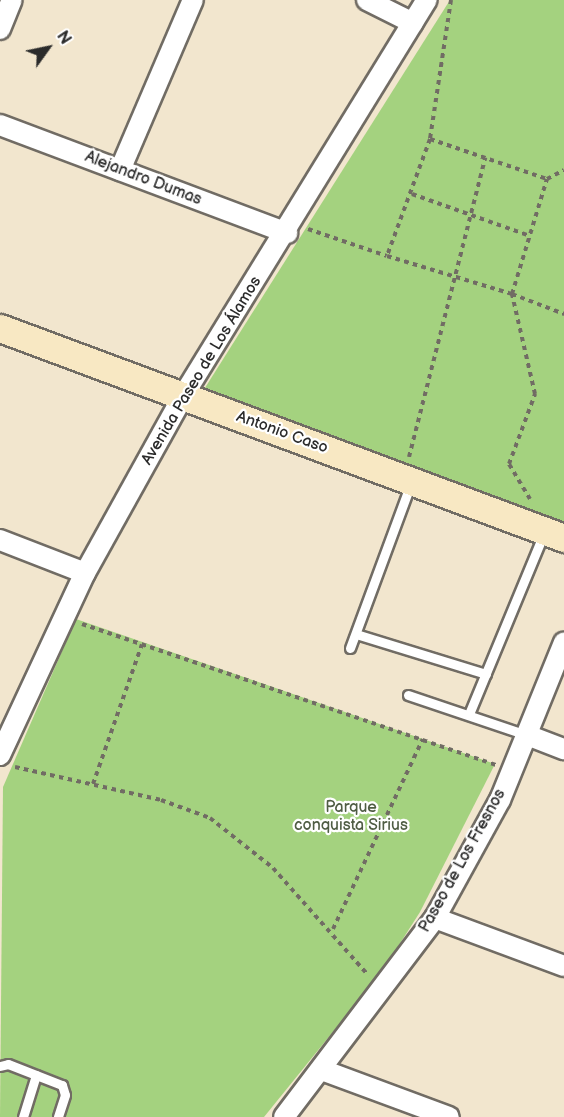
<!DOCTYPE html>
<meta charset="utf-8">
<style>
body{margin:0}
#map{position:relative;width:564px;height:1117px;overflow:hidden;background:#f2e6ce;font-family:"Balsamiq Sans",sans-serif}
div>[style]{position:absolute}
.green>*{inset:0;background:#a4d27f}
.path>*{height:4px;margin-top:-2px;transform-origin:0;background:repeating-linear-gradient(90deg,#716c64 0 4.5px,transparent 0 9px)}
.roads{filter:drop-shadow(2px 0 #716c64) drop-shadow(-2px 0 #716c64) drop-shadow(0 2px #716c64) drop-shadow(0 -2px #716c64)}
.lane>*{height:9px;margin:-4.5px;padding:0 4.5px;transform-origin:4.5px;border-radius:4.5px;background:#fff}
.street>*{height:20px;margin:-10px;padding:0 10px;transform-origin:10px;border-radius:10px;background:#fff}
.secondary>*{height:27px;margin:-13.5px;padding:0 13.5px;transform-origin:13.5px;border-radius:13.5px;background:#f8e8c3}
span{translate:-50% -50%;white-space:nowrap;text-align:center;line-height:1.15;-webkit-text-stroke:4.5px #fff;paint-order:stroke}
.street-label{font-size:16px;color:#2b2b2b}
.park-label{font-size:16px;color:#4f5d44}
.north{position:absolute;left:18px;top:18px;width:60px;height:60px;-webkit-text-stroke:4px #fff;paint-order:stroke;rotate:57deg;font-size:16px;font-weight:700;line-height:24px;text-align:center;color:#2b2b2b}
.north::after{content:'';display:block;margin:auto;width:21px;height:27px;background:#2b2b2b;clip-path:polygon(50% 0,100% 100%,50% 72%,0 100%)}
</style>
<div id="map">
<div class="green">
<div style="clip-path:polygon(450px 0,564px 0,564px 524px,203px 391px)"></div>
<div style="clip-path:polygon(76px 619px,495px 764px,420px 912px,383px 970px,264px 1117px,0 1117px,3px 787px)"></div>
</div>
<div class="path">
<div style="left:451px;top:0;width:141px;rotate:98.6deg"></div>
<div style="left:430px;top:139px;width:125px;rotate:110.2deg"></div>
<div style="left:387px;top:256px;width:131px;rotate:16.9deg"></div>
<div style="left:512px;top:294px;width:120px;rotate:-73.1deg"></div>
<div style="left:430px;top:139px;width:124px;rotate:18.9deg"></div>
<div style="left:547px;top:179px;width:19px;rotate:-28deg"></div>
<div style="left:412px;top:194px;width:125px;rotate:19.6deg"></div>
<div style="left:308px;top:229px;width:83px;rotate:18.9deg"></div>
<div style="left:409px;top:457px;width:309px;rotate:-75.7deg"></div>
<div style="left:530px;top:499px;width:41px;rotate:-121deg"></div>
<div style="left:509px;top:464px;width:75px;rotate:-69.6deg"></div>
<div style="left:535px;top:394px;width:103px;rotate:-103deg"></div>
<div style="left:512px;top:294px;width:56px;rotate:21deg"></div>
<div style="left:82px;top:624px;width:437px;rotate:18.8deg"></div>
<div style="left:15px;top:767px;width:150px;rotate:12.7deg"></div>
<div style="left:161px;top:800px;width:52px;rotate:20.2deg"></div>
<div style="left:210px;top:818px;width:80px;rotate:38.4deg"></div>
<div style="left:273px;top:868px;width:144px;rotate:48.4deg"></div>
<div style="left:93px;top:784px;width:148px;rotate:-70.7deg"></div>
<div style="left:333px;top:929px;width:210px;rotate:-64.7deg"></div>
</div>
<div class="roads">
<div class="lane">
<div style="left:356px;top:634px;width:136px;rotate:17.1deg"></div>
<div style="left:350px;top:648px;width:176px;rotate:-69.7deg"></div>
<div style="left:408px;top:695px;width:126px;rotate:18.6deg"></div>
<div style="left:469px;top:714px;width:196px;rotate:-67.5deg"></div>
<div style="left:0;top:1066px;width:8px;rotate:-14deg"></div>
<div style="left:8px;top:1064px;width:58px;rotate:21.3deg"></div>
<div style="left:62px;top:1085px;width:10px;rotate:73deg"></div>
<div style="left:65px;top:1095px;width:23px;rotate:108deg"></div>
<div style="left:23px;top:1117px;width:44px;rotate:-72.8deg"></div>
</div>
<div class="street">
<div style="left:367px;top:0;width:51px;rotate:26.6deg"></div>
<div style="left:0;top:29px;width:31px;rotate:-68deg"></div>
<div style="left:0;top:125px;width:307px;rotate:20.6deg"></div>
<div style="left:120px;top:170px;width:185px;rotate:-66.8deg"></div>
<div style="left:0;top:540px;width:91px;rotate:21.2deg"></div>
<div style="left:527px;top:735px;width:40px;rotate:21deg"></div>
<div style="left:0;top:755px;width:201px;rotate:-65deg"></div>
<div style="left:85px;top:573px;width:202px;rotate:-61deg"></div>
<div style="left:183px;top:396px;width:465px;rotate:-58.4deg"></div>
<div style="left:435px;top:918px;width:138px;rotate:20.4deg"></div>
<div style="left:322px;top:1070px;width:135px;rotate:20.3deg"></div>
<div style="left:284px;top:1117px;width:250px;rotate:-52.8deg"></div>
<div style="left:435px;top:918px;width:135px;rotate:-61.2deg"></div>
<div style="left:500px;top:800px;width:170px;rotate:-67.9deg"></div>
</div>
<div class="secondary">
<div style="left:0;top:328px;width:602px;rotate:20.42deg"></div>
</div>
</div>
<div class="street-label">
<span style="left:143px;top:179px;rotate:21deg">Alejandro Dumas</span>
<span style="left:202px;top:371px;rotate:-59deg">Avenida Paseo de Los Álamos</span>
<span style="left:282px;top:433px;rotate:20deg">Antonio Caso</span>
<span style="left:463px;top:861px;rotate:-61deg">Paseo de Los Fresnos</span>
</div>
<div class="park-label">
<span style="left:351px;top:817px">Parque<br>conquista Sirius</span>
</div>
<div class="north">N</div>
</div>
